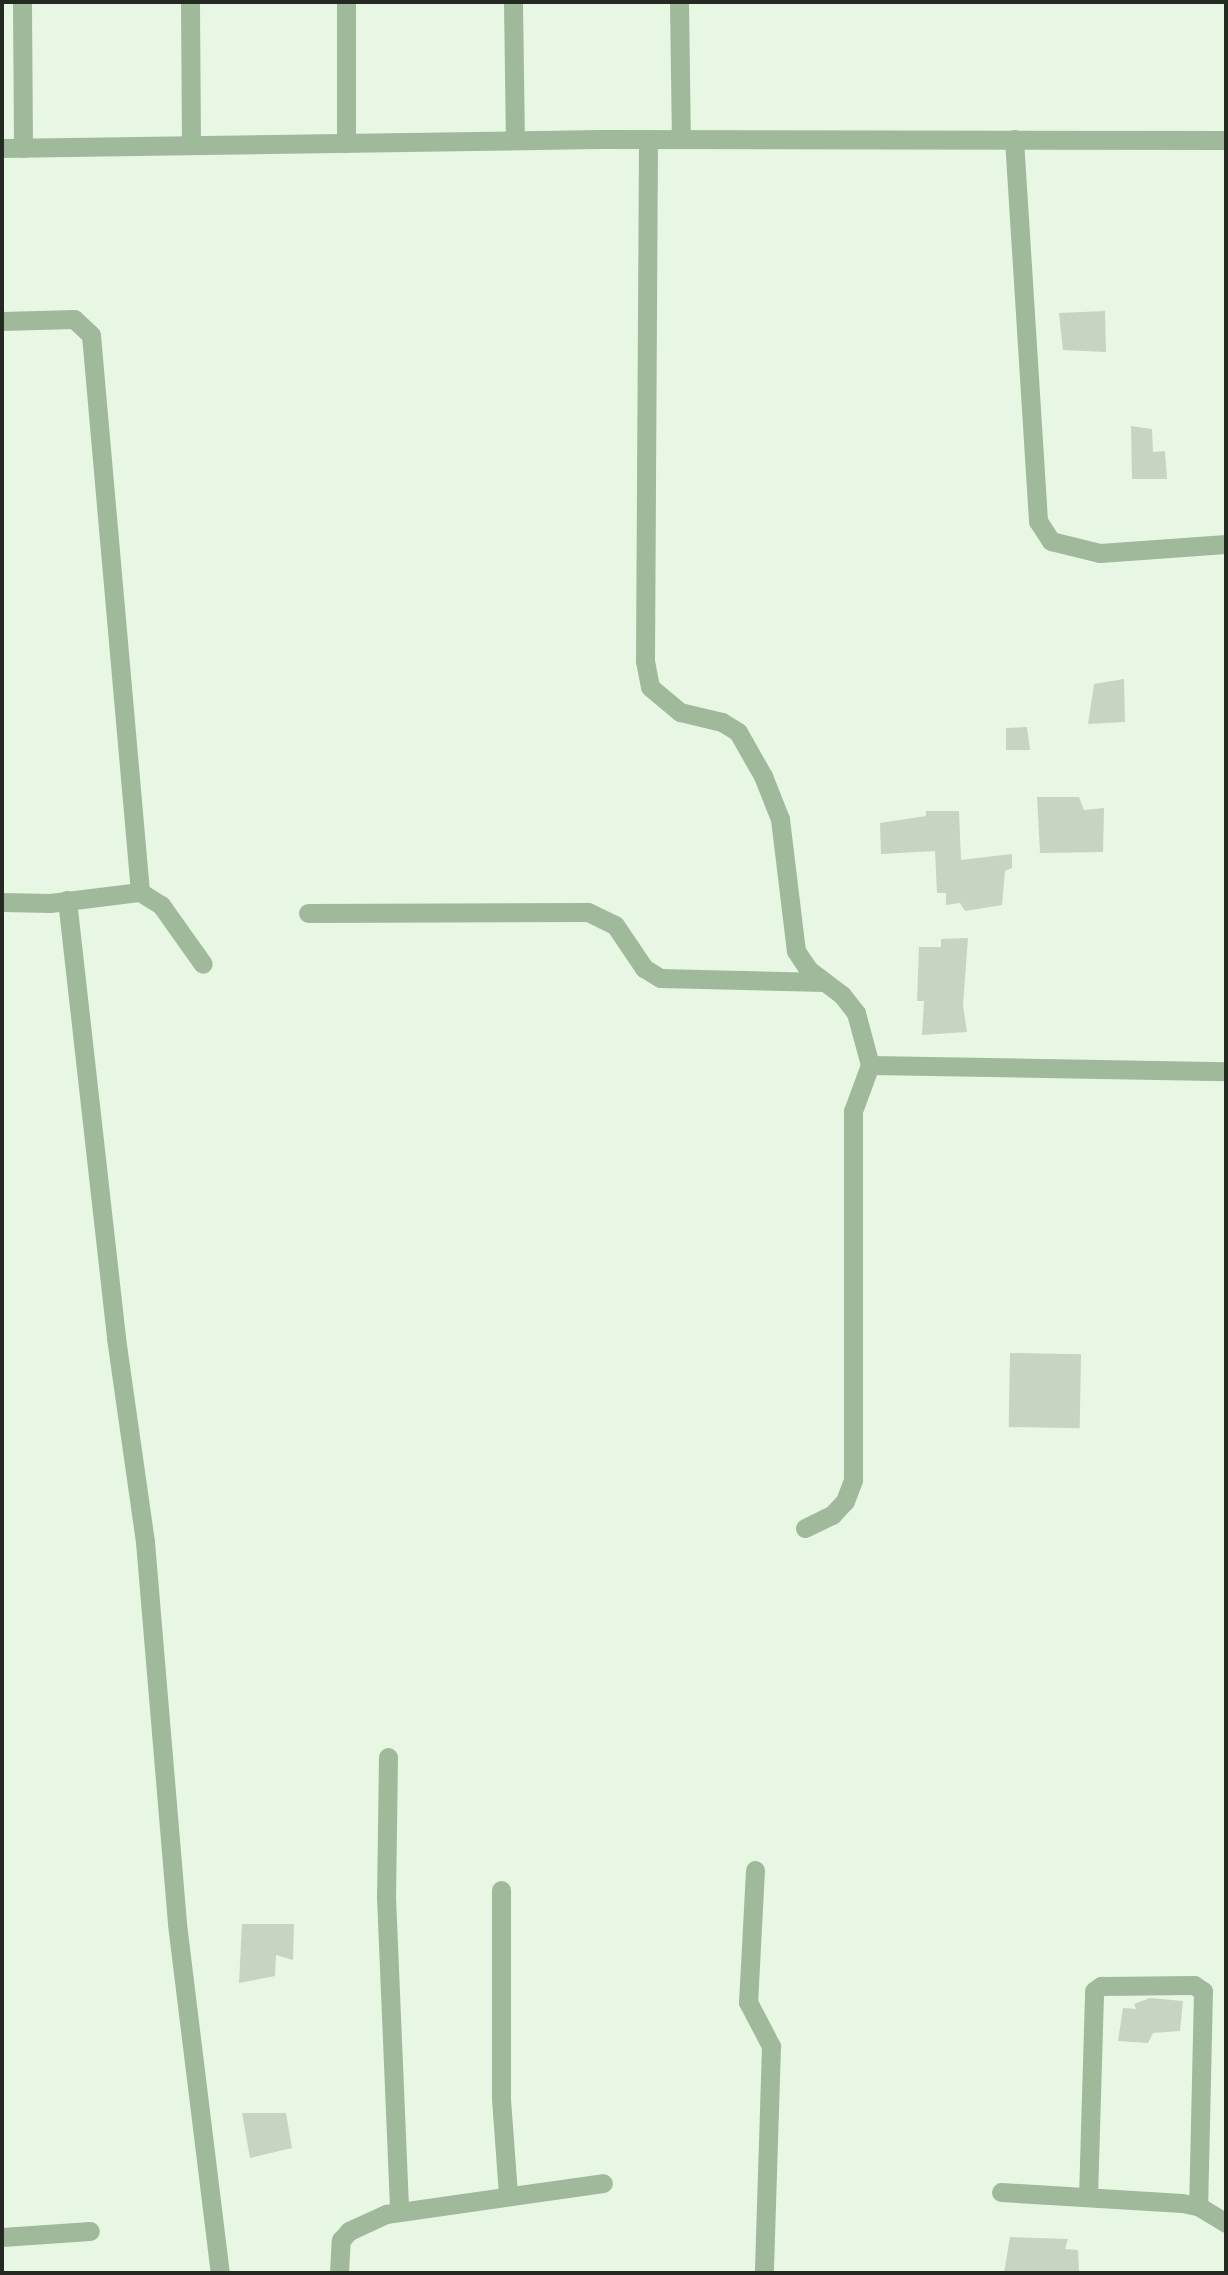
<!DOCTYPE html>
<style>
body{margin:0}
#map{position:relative;width:1228px;height:2275px;overflow:hidden;background:#e8f7e4;font-family:"Open Sans",sans-serif}
div>[style]{position:absolute}
.building>*{inset:0;background:#c6d4c2;transform-origin:0 0}
.minor>*{height:19px;margin:-9.5px;padding:0 9.5px;transform-origin:9.5px;border-radius:9.5px;background:#a1b99b}
span{translate:-50% -50%;white-space:nowrap;text-align:center;line-height:1.15;-webkit-text-stroke:5px #fff;paint-order:stroke}
.frame{position:absolute;inset:0;border:4px solid #242922;pointer-events:none}
</style>
<div id="map">
<div class="building">
<div style="clip-path:polygon(1105px 311px,1106px 352px,1063px 350px,1059px 313px)"></div>
<div style="clip-path:polygon(1131px 426px,1152px 429px,1153px 452px,1165px 451px,1167px 479px,1132px 479px)"></div>
<div style="clip-path:polygon(1124px 679px,1125px 722px,1088px 724px,1094px 684px)"></div>
<div style="clip-path:polygon(1027px 727px,1030px 750px,1006px 750px,1006px 728px)"></div>
<div style="clip-path:polygon(1037px 797px,1079px 797px,1084px 810px,1104px 808px,1103px 852px,1040px 853px)"></div>
<div style="clip-path:polygon(926px 811px,959px 811px,961px 860px,1012px 854px,1012px 868px,1005px 871px,1002px 905px,965px 911px,960px 903px,946px 905px,946px 893px,937px 893px,935px 851px,881px 854px,880px 823px,926px 816px)"></div>
<div style="clip-path:polygon(968px 938px,963px 1005px,967px 1032px,922px 1035px,924px 1001px,917px 1001px,919px 947px,941px 947px,941px 939px)"></div>
<div style="left:1010px;top:1353px;width:71px;height:74px;rotate:1deg"></div>
<div style="clip-path:polygon(242px 1924px,294px 1924px,293px 1960px,276px 1955px,275px 1976px,239px 1983px)"></div>
<div style="clip-path:polygon(1150px 1998px,1183px 2001px,1180px 2031px,1153px 2033px,1148px 2043px,1118px 2041px,1123px 2008px,1136px 2009px,1134px 2004px)"></div>
<div style="clip-path:polygon(242px 2113px,286px 2113px,292px 2148px,250px 2158px)"></div>
<div style="clip-path:polygon(1010px 2237px,1068px 2239px,1065px 2249px,1078px 2250px,1079px 2272px,1004px 2273px)"></div>
</div>
<div class="minor">
<div style="left:22px;top:2px;width:146px;rotate:89.6deg"></div>
<div style="left:190px;top:2px;width:143px;rotate:89.6deg"></div>
<div style="left:513px;top:2px;width:138px;rotate:89.2deg"></div>
<div style="left:679px;top:2px;width:137px;rotate:89.2deg"></div>
<div style="left:648px;top:139px;width:522px;rotate:90.33deg"></div>
<div style="left:645px;top:661px;width:26px;rotate:79deg"></div>
<div style="left:650px;top:687px;width:39px;rotate:40deg"></div>
<div style="left:680px;top:712px;width:43px;rotate:13.4deg"></div>
<div style="left:722px;top:722px;width:19px;rotate:32deg"></div>
<div style="left:738px;top:732px;width:51px;rotate:60.4deg"></div>
<div style="left:763px;top:776px;width:46px;rotate:68.4deg"></div>
<div style="left:780px;top:819px;width:133px;rotate:83.1deg"></div>
<div style="left:796px;top:951px;width:23px;rotate:56deg"></div>
<div style="left:809px;top:970px;width:41px;rotate:37.1deg"></div>
<div style="left:842px;top:995px;width:23px;rotate:52deg"></div>
<div style="left:856px;top:1013px;width:54px;rotate:74.9deg"></div>
<div style="left:1014px;top:139px;width:383px;rotate:86.4deg"></div>
<div style="left:1038px;top:521px;width:24px;rotate:57deg"></div>
<div style="left:1051px;top:541px;width:50px;rotate:13.8deg"></div>
<div style="left:1100px;top:553px;width:126px;rotate:-4.1deg"></div>
<div style="left:346px;top:143px;width:141px;rotate:-90deg"></div>
<div style="left:2px;top:148px;width:597px;rotate:-0.86deg"></div>
<div style="left:599px;top:139px;width:627px;rotate:0.09deg"></div>
<div style="left:2px;top:321px;width:72px;rotate:-1.6deg"></div>
<div style="left:74px;top:319px;width:23px;rotate:43deg"></div>
<div style="left:91px;top:335px;width:559px;rotate:84.97deg"></div>
<div style="left:67px;top:900px;width:441px;rotate:83.6deg"></div>
<div style="left:116px;top:1338px;width:206px;rotate:81.9deg"></div>
<div style="left:145px;top:1542px;width:383px;rotate:85.2deg"></div>
<div style="left:177px;top:1924px;width:352px;rotate:83deg"></div>
<div style="left:2px;top:902px;width:48px;rotate:1.2deg"></div>
<div style="left:50px;top:903px;width:91px;rotate:-7deg"></div>
<div style="left:140px;top:892px;width:25px;rotate:32deg"></div>
<div style="left:161px;top:905px;width:72px;rotate:54.6deg"></div>
<div style="left:308px;top:913px;width:280px;rotate:-0.2deg"></div>
<div style="left:588px;top:912px;width:30px;rotate:26deg"></div>
<div style="left:615px;top:925px;width:52px;rotate:56deg"></div>
<div style="left:644px;top:968px;width:19px;rotate:32deg"></div>
<div style="left:660px;top:978px;width:164px;rotate:1.4deg"></div>
<div style="left:805px;top:1528px;width:30px;rotate:-26deg"></div>
<div style="left:832px;top:1515px;width:19px;rotate:-47deg"></div>
<div style="left:845px;top:1501px;width:22px;rotate:-69deg"></div>
<div style="left:853px;top:1480px;width:369px;rotate:-90deg"></div>
<div style="left:853px;top:1111px;width:49px;rotate:-69.7deg"></div>
<div style="left:870px;top:1065px;width:356px;rotate:1deg"></div>
<div style="left:388px;top:1757px;width:140px;rotate:90.8deg"></div>
<div style="left:386px;top:1897px;width:315px;rotate:87.6deg"></div>
<div style="left:755px;top:1870px;width:132px;rotate:93deg"></div>
<div style="left:748px;top:2002px;width:50px;rotate:62.4deg"></div>
<div style="left:771px;top:2046px;width:227px;rotate:91.8deg"></div>
<div style="left:501px;top:1890px;width:209px;rotate:90deg"></div>
<div style="left:501px;top:2099px;width:96px;rotate:85.8deg"></div>
<div style="left:1001px;top:2192px;width:181px;rotate:3.5deg"></div>
<div style="left:1182px;top:2203px;width:16px;rotate:11deg"></div>
<div style="left:1198px;top:2206px;width:33px;rotate:31deg"></div>
<div style="left:1088px;top:2197px;width:206px;rotate:-88.3deg"></div>
<div style="left:1094px;top:1991px;width:9px;rotate:-36deg"></div>
<div style="left:1101px;top:1986px;width:93px;rotate:-0.6deg"></div>
<div style="left:1194px;top:1985px;width:11px;rotate:34deg"></div>
<div style="left:1203px;top:1991px;width:215px;rotate:91.3deg"></div>
<div style="left:2px;top:2237px;width:88px;rotate:-3.9deg"></div>
<div style="left:339px;top:2273px;width:33px;rotate:-87deg"></div>
<div style="left:341px;top:2240px;width:12px;rotate:-48deg"></div>
<div style="left:349px;top:2231px;width:41px;rotate:-24.7deg"></div>
<div style="left:386px;top:2214px;width:219px;rotate:-8.1deg"></div>
</div>
<div class="frame"></div>
</div>
